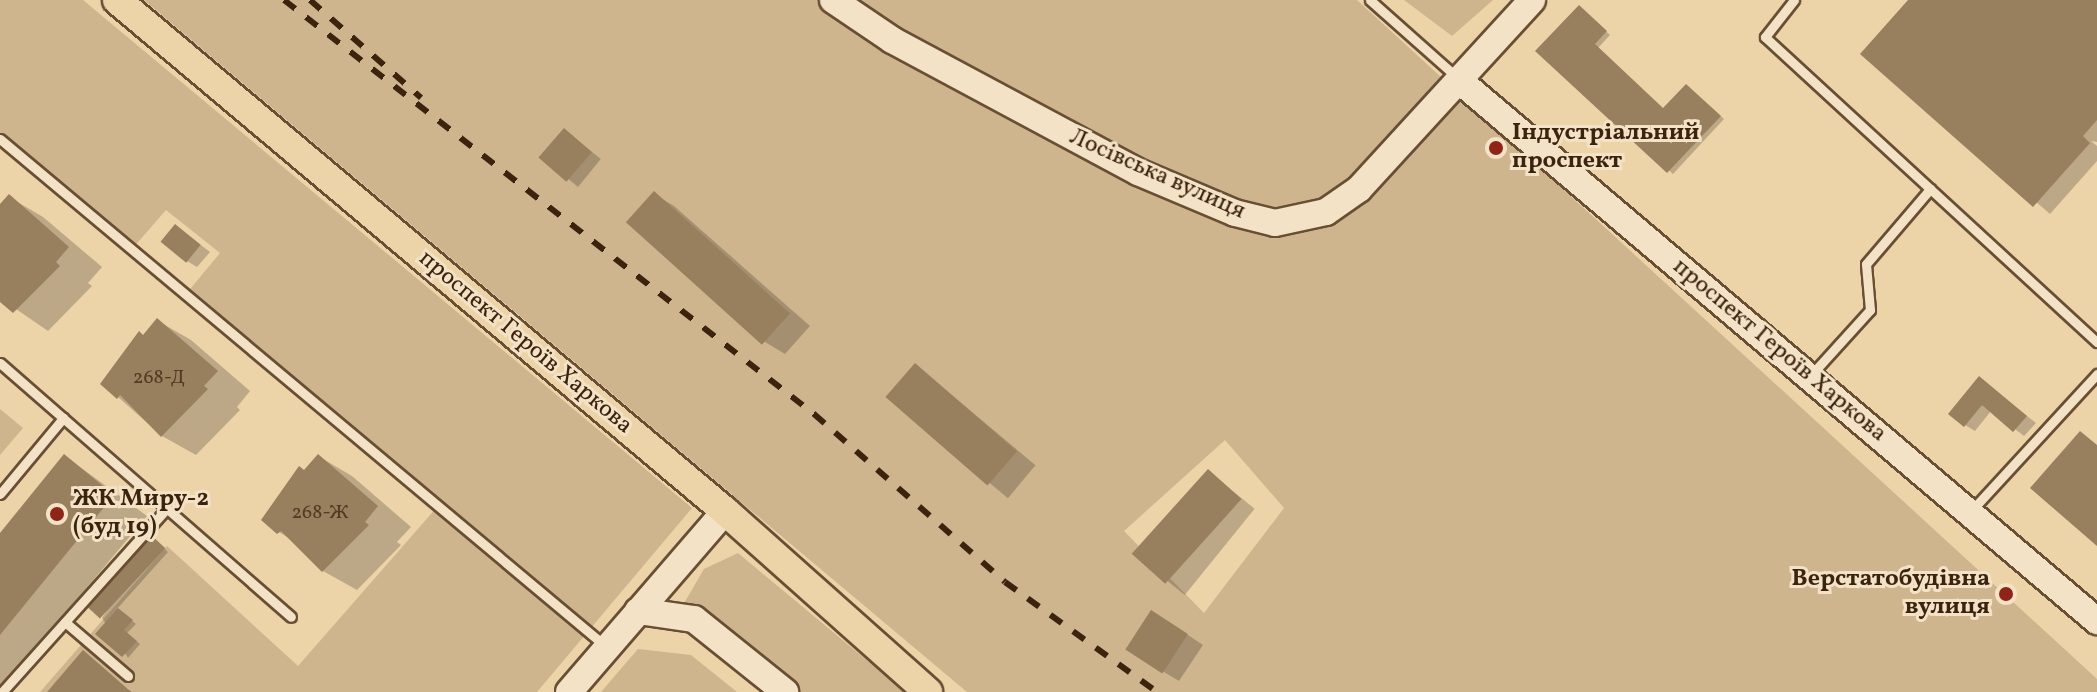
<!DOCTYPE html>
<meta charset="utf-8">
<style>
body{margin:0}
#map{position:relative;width:2097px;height:692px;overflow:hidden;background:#ecd3a8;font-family:Vollkorn,serif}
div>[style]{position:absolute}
.green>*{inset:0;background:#ceb58e}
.shadow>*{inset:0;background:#0003;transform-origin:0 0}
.building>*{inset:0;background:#987f5e;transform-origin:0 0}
.roads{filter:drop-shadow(2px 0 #684f34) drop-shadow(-2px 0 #684f34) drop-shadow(0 2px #684f34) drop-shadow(0 -2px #684f34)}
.lane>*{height:9px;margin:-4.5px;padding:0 4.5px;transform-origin:4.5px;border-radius:4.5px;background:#f3e2c6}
.secondary>*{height:26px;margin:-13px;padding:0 13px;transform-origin:13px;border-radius:13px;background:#f3e2c6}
.primary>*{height:28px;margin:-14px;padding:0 14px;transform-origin:14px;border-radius:14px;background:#ecd3a8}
.rail>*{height:6px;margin-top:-3px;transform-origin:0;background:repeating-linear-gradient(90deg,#3c230e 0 14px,transparent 0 28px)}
.dots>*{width:22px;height:22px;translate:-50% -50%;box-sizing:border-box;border:4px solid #f3e2c6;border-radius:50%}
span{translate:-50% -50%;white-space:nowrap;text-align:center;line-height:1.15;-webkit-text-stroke:6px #f3e2c6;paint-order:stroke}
.number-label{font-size:20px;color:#533a22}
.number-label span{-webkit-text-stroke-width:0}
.poi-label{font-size:24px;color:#3c230e;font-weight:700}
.left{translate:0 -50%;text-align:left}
.right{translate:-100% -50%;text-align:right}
.street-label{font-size:24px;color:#3c230e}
</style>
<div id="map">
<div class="green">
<div style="clip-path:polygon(0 0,83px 0,692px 508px,537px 692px,132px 692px,83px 651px,47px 692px,40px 692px,167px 546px,298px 666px,438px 506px,186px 294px,220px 253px,166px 210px,132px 249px,0 139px)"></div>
<div style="clip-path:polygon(evenodd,144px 0,1357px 0,2097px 679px,2097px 692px,967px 692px,144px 0,1225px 440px,1284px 508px,1204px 613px,1124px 531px,1225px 440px)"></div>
<div style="clip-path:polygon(1404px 0,1493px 0,1452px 36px)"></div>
<div style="clip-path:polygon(0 409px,23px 428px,0 455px)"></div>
<div style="clip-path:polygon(738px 553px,905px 692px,794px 692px,683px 605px,704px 569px)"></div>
<div style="clip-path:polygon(638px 649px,691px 655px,737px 692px,601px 692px)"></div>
</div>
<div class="shadow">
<div style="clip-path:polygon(1911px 0,2097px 0,2097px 142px,2091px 141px,2097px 146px,2097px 161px,2050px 214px,1863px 54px)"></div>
<div style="clip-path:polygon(1583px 10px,1610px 35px,1598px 48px,1664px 110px,1687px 86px,1724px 119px,1673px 174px,1538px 51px)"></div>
<div style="left:565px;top:130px;width:46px;height:36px;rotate:39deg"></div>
<div style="clip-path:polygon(654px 194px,674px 206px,810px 326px,785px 354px,765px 342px)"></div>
<div style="clip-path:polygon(9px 197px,43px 217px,102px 267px,88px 283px,92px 286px,48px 331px,0 298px,0 208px)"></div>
<div style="clip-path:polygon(176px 226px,210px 252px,197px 267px,187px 261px)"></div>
<div style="clip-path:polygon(158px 321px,191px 340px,250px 391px,237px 407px,240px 410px,196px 455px,162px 436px,118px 397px,145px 336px)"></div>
<div style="left:916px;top:365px;width:156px;height:43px;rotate:40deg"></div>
<div style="clip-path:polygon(1980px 379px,2036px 423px,2024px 436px,1991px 411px,1975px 431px,1965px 425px)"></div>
<div style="clip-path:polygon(65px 456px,147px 516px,0 691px,0 539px)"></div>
<div style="clip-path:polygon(318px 456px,352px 476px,411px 527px,397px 542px,401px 545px,357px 590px,323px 571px,300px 545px,279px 532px,305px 472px)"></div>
<div style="left:1208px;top:471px;width:60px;height:111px;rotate:39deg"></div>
<div style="clip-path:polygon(155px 540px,168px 552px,117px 609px,136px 624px,127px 633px,140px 644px,128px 658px,102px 618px)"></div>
<div style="clip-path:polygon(1167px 621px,1203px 645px,1179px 681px,1164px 672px)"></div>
</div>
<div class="building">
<div style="clip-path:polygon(1908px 0,2097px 0,2097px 120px,2083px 136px,2090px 143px,2033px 207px,1860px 54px)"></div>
<div style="clip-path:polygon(1579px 5px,1607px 31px,1595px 44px,1663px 108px,1686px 84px,1721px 116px,1667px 173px,1535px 51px)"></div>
<div style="left:564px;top:128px;width:37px;height:39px;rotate:41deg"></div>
<div style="left:654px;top:191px;width:183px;height:42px;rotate:42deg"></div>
<div style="clip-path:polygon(9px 194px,69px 247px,56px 262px,60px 266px,13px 313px,0 302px,0 204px)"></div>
<div style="left:175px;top:224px;width:33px;height:23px;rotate:39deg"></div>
<div style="clip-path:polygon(157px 318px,218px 371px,204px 386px,208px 389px,161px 437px,120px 395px,117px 399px,100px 384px,139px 331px,143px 335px)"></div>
<div style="left:915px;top:363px;width:135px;height:45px;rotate:41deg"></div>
<div style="clip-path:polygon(1979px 376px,2027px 416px,2013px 432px,1982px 405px,1964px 427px,1948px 414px)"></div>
<div style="clip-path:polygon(2080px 431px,2097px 445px,2097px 546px,2030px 488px)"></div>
<div style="clip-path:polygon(64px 454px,114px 495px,0 635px,0 533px)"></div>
<div style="clip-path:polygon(318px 454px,378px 506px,365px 522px,369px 525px,322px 572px,281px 531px,277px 534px,261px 520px,299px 466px,304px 470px)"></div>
<div style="left:1208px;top:469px;width:45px;height:114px;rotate:42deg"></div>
<div style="left:150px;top:534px;width:21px;height:96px;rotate:43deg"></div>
<div style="clip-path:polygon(118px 608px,133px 620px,124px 630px,137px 641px,122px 657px,95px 634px)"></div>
<div style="left:1151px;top:610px;width:44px;height:47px;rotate:33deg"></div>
<div style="clip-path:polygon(83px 650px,128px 689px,132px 692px,47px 692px)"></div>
</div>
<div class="roads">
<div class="lane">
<div style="left:1370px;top:0;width:119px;rotate:41.6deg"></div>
<div style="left:1794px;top:0;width:47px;rotate:128.1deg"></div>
<div style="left:1765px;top:37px;width:451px;rotate:42.6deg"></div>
<div style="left:0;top:139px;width:788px;rotate:39.95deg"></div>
<div style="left:0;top:363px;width:386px;rotate:41.1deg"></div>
<div style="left:1811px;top:375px;width:88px;rotate:-47.8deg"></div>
<div style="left:1870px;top:310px;width:46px;rotate:-95deg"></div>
<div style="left:1866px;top:264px;width:99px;rotate:-49.5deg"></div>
<div style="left:0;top:494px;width:99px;rotate:-50.3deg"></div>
<div style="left:1972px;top:510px;width:185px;rotate:-47.4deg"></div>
<div style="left:65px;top:622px;width:83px;rotate:40.6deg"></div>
<div style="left:2px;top:692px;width:247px;rotate:-48.1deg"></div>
</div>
<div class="secondary">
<div style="left:833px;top:0;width:71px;rotate:34.1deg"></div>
<div style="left:892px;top:40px;width:279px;rotate:28.2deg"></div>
<div style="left:1138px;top:172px;width:105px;rotate:22.9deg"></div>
<div style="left:1235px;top:213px;width:41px;rotate:14deg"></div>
<div style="left:1275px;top:223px;width:52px;rotate:-12.2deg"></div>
<div style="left:1326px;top:212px;width:40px;rotate:-34.9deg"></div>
<div style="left:1359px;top:189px;width:256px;rotate:-47.5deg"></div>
<div style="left:1461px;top:82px;width:834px;rotate:40.28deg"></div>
<div style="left:638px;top:611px;width:57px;rotate:8.1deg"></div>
<div style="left:694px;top:619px;width:117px;rotate:38.7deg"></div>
<div style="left:569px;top:692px;width:239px;rotate:-49.2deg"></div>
</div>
<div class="primary">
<div style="left:117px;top:0;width:794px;rotate:40.05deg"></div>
<div style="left:725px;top:511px;width:272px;rotate:41.7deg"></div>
</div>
</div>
<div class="rail">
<div style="left:284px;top:0;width:673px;rotate:37.99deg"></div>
<div style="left:814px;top:414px;width:254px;rotate:41.3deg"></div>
<div style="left:1005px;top:582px;width:188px;rotate:35.9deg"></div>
<div style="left:310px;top:0;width:148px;rotate:41.4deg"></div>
</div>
<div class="dots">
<div style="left:1496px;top:148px;background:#8f2418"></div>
<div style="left:57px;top:514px;background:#8f2418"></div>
<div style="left:2006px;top:594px;background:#8f2418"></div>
</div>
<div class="number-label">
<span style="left:159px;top:378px">268-Д</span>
<span style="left:320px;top:513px">268-Ж</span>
</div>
<div class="poi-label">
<span class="left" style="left:1512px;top:148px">Індустріальний<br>проспект</span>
<span class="left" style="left:73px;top:514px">ЖК Миру-2<br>(буд 19)</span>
<span class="right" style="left:1990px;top:594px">Верстатобудівна<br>вулиця</span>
</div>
<div class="street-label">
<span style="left:1157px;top:175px;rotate:24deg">Лосівська вулиця</span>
<span style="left:525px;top:343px;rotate:40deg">проспект Героїв Харкова</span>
<span style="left:1779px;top:351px;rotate:40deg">проспект Героїв Харкова</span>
</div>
</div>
